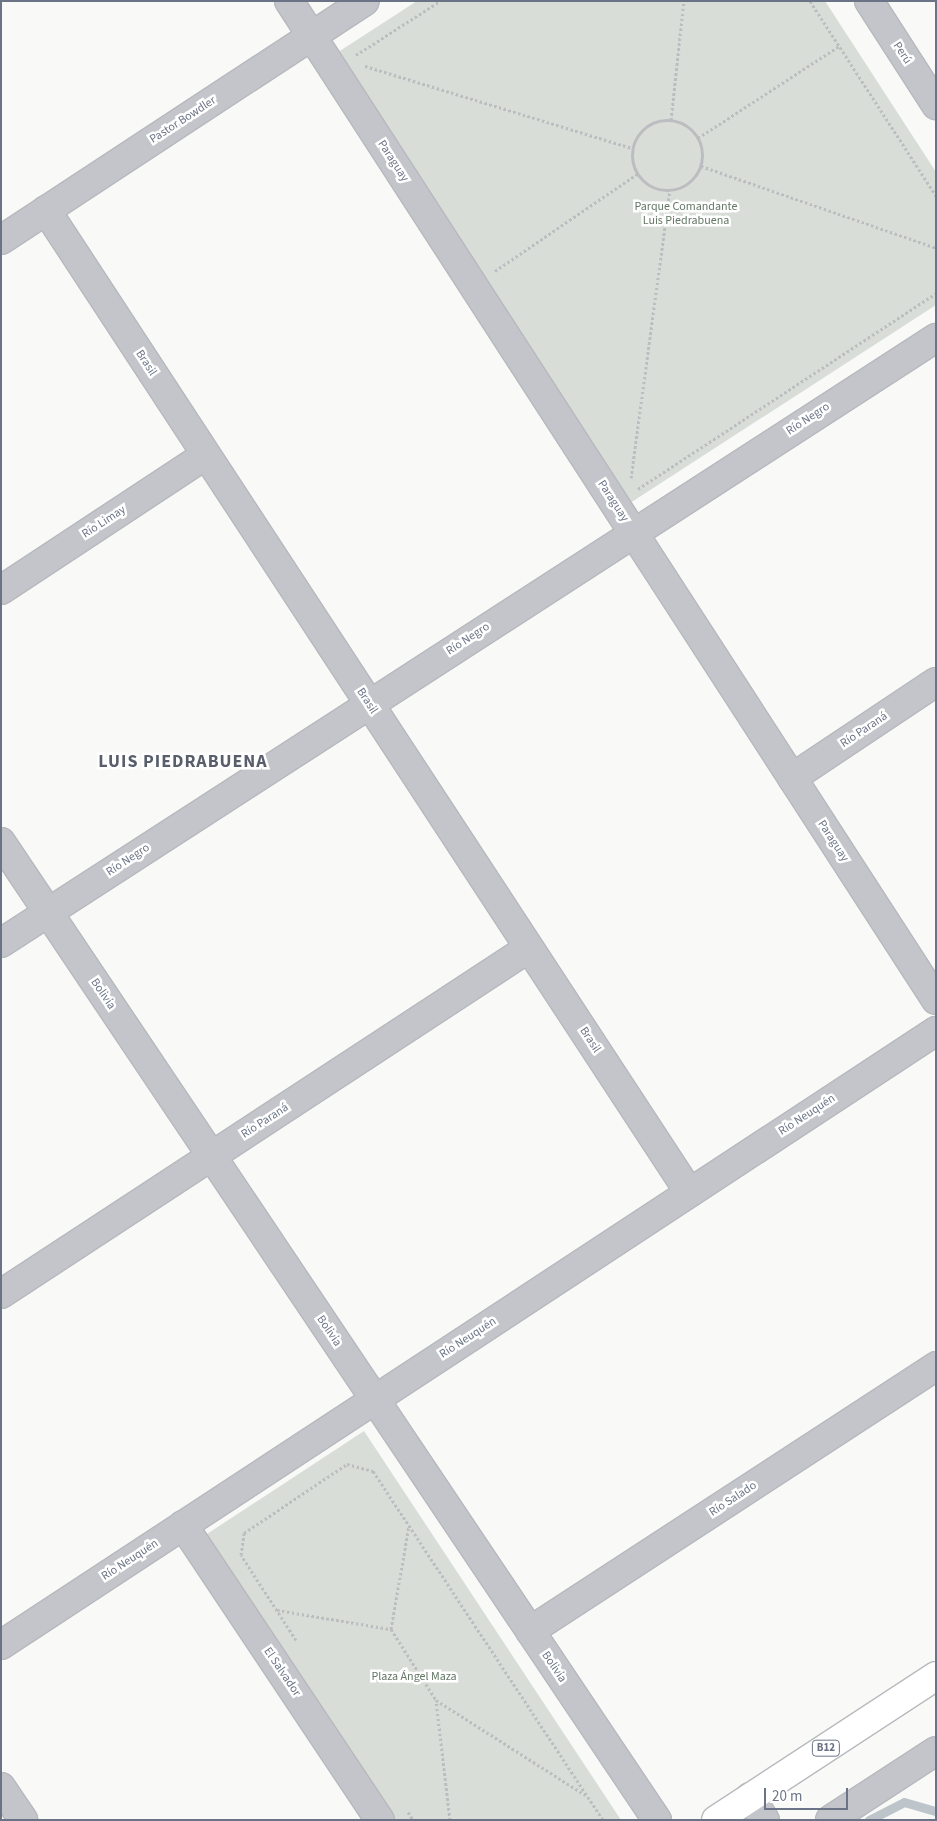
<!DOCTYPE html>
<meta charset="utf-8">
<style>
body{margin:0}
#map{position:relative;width:937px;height:1821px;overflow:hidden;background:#f9f9f7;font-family:"Source Sans 3",sans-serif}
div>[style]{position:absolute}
.green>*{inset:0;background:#d8ded7}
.stream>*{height:9px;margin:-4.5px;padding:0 4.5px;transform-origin:4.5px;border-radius:4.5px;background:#bdc4ca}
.path>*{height:3px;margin-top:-1.5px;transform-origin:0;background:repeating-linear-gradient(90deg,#bbbdc0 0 2.5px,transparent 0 5px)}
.path>.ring{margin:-1.5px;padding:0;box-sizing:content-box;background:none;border:3px solid #bbbdc0;border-radius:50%}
.roads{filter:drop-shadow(1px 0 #b7b9be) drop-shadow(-1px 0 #b7b9be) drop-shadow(0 1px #b7b9be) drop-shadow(0 -1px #b7b9be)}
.minor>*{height:28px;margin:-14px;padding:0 14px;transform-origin:14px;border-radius:14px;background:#c3c5ca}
.major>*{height:28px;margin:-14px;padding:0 14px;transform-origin:14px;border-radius:14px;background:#fff}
span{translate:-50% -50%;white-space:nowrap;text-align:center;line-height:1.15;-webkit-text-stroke:5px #fff;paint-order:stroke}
.shield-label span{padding:1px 4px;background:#fff;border:1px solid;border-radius:4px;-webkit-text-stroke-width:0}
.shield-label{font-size:11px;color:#6b7486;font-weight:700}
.street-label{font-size:12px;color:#6b7486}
.park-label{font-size:12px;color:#657866}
.district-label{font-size:18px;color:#585f6b;font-weight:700;letter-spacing:1px}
.frame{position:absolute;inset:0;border:2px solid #6b7486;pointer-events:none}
.scale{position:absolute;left:764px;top:1788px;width:84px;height:22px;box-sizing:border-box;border:2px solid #6b7486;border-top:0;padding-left:6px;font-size:15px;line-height:18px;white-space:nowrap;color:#6b7486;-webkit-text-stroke:4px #fff;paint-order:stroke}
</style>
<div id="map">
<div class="green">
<div style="clip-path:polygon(417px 1px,825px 1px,936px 172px,936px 305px,624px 507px,332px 56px)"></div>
<div style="clip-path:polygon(364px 1431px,621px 1820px,396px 1820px,207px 1534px)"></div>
</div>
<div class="stream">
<div style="left:869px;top:1820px;width:39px;rotate:-27deg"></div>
<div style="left:904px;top:1802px;width:33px;rotate:16deg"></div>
</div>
<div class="path">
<div style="left:810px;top:1px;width:232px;rotate:57.1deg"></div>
<div style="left:356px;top:55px;width:100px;rotate:-32.7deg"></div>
<div style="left:365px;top:66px;width:279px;rotate:17.1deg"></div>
<div class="ring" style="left:632px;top:120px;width:67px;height:67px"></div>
<div style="left:671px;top:120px;width:120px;rotate:-83.8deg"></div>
<div style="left:698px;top:138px;width:168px;rotate:-33.1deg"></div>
<div style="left:701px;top:166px;width:249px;rotate:19.2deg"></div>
<div style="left:495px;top:271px;width:172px;rotate:-34.3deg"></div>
<div style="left:631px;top:478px;width:290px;rotate:-82.3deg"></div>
<div style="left:638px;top:489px;width:357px;rotate:-33.3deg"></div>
<div style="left:277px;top:1610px;width:116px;rotate:9.5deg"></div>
<div style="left:391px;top:1629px;width:105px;rotate:-80.1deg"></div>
<div style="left:391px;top:1629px;width:84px;rotate:57.6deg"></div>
<div style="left:296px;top:1640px;width:101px;rotate:-122.9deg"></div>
<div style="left:241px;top:1555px;width:22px;rotate:-82deg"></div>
<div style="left:244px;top:1533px;width:124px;rotate:-33.8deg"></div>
<div style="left:347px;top:1464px;width:27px;rotate:15deg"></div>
<div style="left:373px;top:1471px;width:418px;rotate:56.6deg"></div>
<div style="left:408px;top:1812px;width:9px;rotate:58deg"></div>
<div style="left:450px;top:1820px;width:121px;rotate:-96.7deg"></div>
<div style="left:436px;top:1700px;width:177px;rotate:32.5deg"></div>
</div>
<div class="roads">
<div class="minor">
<div style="left:289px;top:1px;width:1190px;rotate:57.07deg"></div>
<div style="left:869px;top:1px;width:124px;rotate:57.2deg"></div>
<div style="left:46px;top:210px;width:1174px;rotate:56.78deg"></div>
<div style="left:1px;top:240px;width:435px;rotate:-33.3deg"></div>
<div style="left:1px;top:590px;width:245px;rotate:-33.4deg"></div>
<div style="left:792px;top:778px;width:173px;rotate:-33.7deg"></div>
<div style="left:1px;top:842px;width:1178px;rotate:56.15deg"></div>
<div style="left:1px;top:943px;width:1114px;rotate:-32.91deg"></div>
<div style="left:1px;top:1294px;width:631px;rotate:-33.24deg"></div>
<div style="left:183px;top:1525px;width:355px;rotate:56.3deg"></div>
<div style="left:530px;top:1631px;width:485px;rotate:-33.1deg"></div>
<div style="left:1px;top:1645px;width:1119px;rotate:-33.29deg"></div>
<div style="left:1px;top:1787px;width:40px;rotate:56deg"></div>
<div style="left:750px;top:1797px;width:27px;rotate:57deg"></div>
<div style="left:830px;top:1820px;width:126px;rotate:-33.1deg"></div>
</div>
<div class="major">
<div style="left:716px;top:1820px;width:263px;rotate:-33.2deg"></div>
</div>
</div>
<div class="shield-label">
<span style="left:826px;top:1748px">B12</span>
</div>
<div class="street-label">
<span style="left:902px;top:53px;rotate:57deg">Perú</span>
<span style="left:183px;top:120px;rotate:-33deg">Pastor Bowdler</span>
<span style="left:393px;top:161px;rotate:57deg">Paraguay</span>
<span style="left:146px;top:363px;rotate:57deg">Brasil</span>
<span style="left:808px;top:419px;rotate:-33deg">Río Negro</span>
<span style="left:613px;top:501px;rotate:57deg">Paraguay</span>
<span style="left:104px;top:522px;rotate:-33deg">Río Limay</span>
<span style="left:468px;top:639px;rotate:-33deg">Río Negro</span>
<span style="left:367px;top:701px;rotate:57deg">Brasil</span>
<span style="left:864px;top:730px;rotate:-34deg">Río Paraná</span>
<span style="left:833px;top:841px;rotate:57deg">Paraguay</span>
<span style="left:128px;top:860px;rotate:-33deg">Río Negro</span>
<span style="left:103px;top:994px;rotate:56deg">Bolivia</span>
<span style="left:590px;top:1040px;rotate:57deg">Brasil</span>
<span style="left:807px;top:1115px;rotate:-33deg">Río Neuquén</span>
<span style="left:265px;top:1121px;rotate:-33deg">Río Paraná</span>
<span style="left:329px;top:1331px;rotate:56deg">Bolivia</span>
<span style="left:468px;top:1338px;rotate:-33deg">Río Neuquén</span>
<span style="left:733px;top:1499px;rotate:-33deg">Río Salado</span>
<span style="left:130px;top:1560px;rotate:-33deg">Río Neuquén</span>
<span style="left:554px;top:1667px;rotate:56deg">Bolivia</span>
<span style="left:282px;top:1672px;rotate:56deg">El Salvador</span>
</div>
<div class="park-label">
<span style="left:686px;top:214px">Parque Comandante<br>Luis Piedrabuena</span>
<span style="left:414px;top:1677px">Plaza Ángel Maza</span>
</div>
<div class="district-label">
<span style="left:183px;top:762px">LUIS PIEDRABUENA</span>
</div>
<div class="frame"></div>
<div class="scale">20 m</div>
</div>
